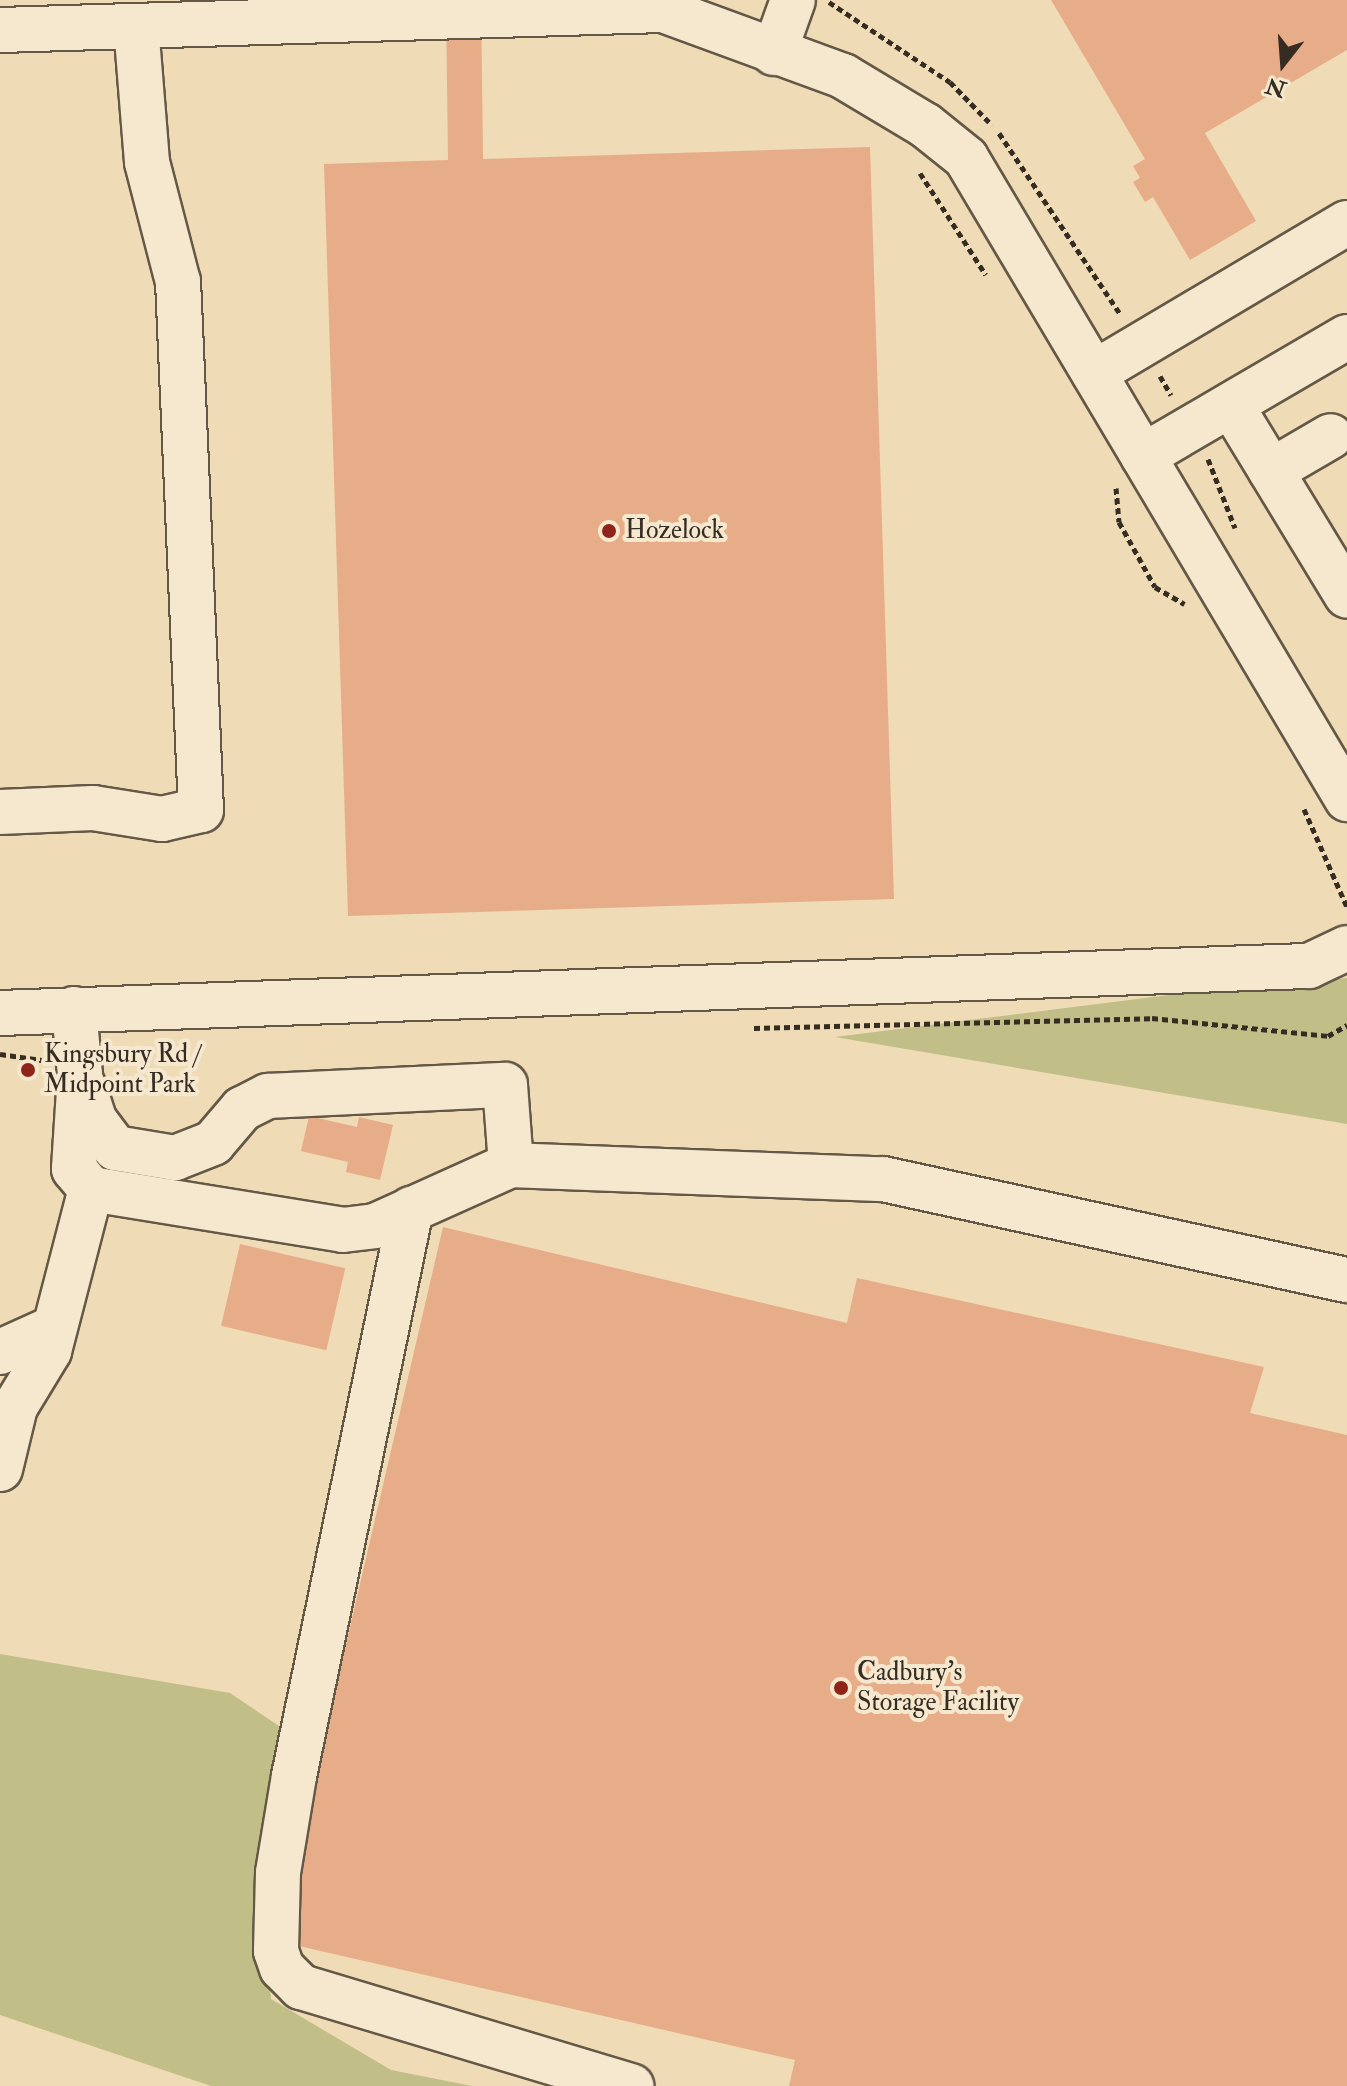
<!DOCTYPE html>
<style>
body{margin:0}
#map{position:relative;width:1347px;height:2086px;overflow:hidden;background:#efdbb5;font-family:"IM FELL Double Pica",serif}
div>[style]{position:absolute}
.green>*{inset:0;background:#c1be88}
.building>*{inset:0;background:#e7ad88;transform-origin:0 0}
.path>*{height:5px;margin-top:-2.5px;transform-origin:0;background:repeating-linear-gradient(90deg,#352c22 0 6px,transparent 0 10px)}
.roads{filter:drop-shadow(2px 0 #645847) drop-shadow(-2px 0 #645847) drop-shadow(0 2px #645847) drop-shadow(0 -2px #645847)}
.minor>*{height:44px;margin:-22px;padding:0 22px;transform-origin:22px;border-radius:22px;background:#f5e8cf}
.dots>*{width:22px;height:22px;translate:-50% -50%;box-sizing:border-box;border:4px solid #f5e8cf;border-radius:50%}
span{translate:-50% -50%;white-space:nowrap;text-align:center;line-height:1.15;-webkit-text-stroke:8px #f5e8cf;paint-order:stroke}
.poi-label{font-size:26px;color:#352c22}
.left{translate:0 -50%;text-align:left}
.north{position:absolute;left:1243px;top:24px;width:80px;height:80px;-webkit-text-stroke:6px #f5e8cf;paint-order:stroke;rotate:197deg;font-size:22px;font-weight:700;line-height:32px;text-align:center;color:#352c22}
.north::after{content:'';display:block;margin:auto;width:28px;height:36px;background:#352c22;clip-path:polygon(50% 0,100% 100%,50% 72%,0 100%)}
</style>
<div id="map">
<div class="green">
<div style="clip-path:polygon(1347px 978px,1347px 1124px,835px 1037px,1177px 994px)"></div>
<div style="clip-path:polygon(0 1654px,230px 1693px,288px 1732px,262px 1882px,271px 1999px,391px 2070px,472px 2086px,211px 2086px,0 2015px)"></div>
</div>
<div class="building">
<div style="clip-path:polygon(446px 0,481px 0,483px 159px,870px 147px,894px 899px,348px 916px,324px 164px,448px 160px)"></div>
<div style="clip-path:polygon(1051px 0,1347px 0,1347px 50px,1205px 133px,1256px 221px,1190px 260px,1153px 197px,1145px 202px,1133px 182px,1140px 178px,1133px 166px,1145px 159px)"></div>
<div style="clip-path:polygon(309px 1116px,357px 1127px,359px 1117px,393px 1125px,380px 1180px,346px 1172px,348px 1162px,301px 1151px)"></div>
<div style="clip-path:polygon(443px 1227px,847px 1323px,857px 1278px,1264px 1367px,1250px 1413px,1347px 1435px,1347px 2086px,789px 2086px,795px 2060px,277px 1941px)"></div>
<div style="left:240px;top:1244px;width:108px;height:84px;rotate:13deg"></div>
</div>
<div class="path">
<div style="left:829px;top:2px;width:145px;rotate:33.5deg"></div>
<div style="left:950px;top:82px;width:60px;rotate:45.7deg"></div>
<div style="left:999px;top:133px;width:218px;rotate:56.2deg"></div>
<div style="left:920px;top:173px;width:121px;rotate:57.1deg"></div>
<div style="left:1160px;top:376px;width:22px;rotate:60deg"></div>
<div style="left:1208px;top:459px;width:74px;rotate:68.6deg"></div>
<div style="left:1116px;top:488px;width:34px;rotate:85deg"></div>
<div style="left:1119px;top:522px;width:74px;rotate:61deg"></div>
<div style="left:1155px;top:587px;width:34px;rotate:30deg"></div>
<div style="left:1304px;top:809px;width:107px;rotate:66.3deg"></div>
<div style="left:754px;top:1028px;width:398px;rotate:-1.4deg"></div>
<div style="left:1152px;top:1018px;width:177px;rotate:5.8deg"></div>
<div style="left:1328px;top:1036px;width:22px;rotate:-30deg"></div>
<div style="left:0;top:1054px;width:42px;rotate:8.1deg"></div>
<div style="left:116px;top:1061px;width:21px;rotate:3deg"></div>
<div style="left:137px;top:1062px;width:21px;rotate:-43deg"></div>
</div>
<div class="roads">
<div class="minor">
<div style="left:0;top:30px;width:663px;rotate:-1.73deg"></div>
<div style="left:663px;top:10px;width:192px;rotate:20.1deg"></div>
<div style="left:843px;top:76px;width:96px;rotate:30.9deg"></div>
<div style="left:925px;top:125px;width:53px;rotate:38.8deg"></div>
<div style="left:966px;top:158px;width:746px;rotate:59.27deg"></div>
<div style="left:774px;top:53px;width:56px;rotate:-70.3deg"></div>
<div style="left:1094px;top:373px;width:294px;rotate:-30.7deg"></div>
<div style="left:1231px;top:405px;width:223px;rotate:58.7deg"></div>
<div style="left:1143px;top:456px;width:236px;rotate:-30.3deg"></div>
<div style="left:1271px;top:471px;width:69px;rotate:-30.3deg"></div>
<div style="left:0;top:812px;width:93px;rotate:-2.5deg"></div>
<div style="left:93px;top:808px;width:70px;rotate:9.1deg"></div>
<div style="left:162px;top:819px;width:40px;rotate:-13deg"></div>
<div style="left:201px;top:810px;width:529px;rotate:-92.49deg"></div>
<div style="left:178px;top:282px;width:124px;rotate:-104.5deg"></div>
<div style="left:147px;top:162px;width:136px;rotate:-94.6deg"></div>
<div style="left:74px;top:1009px;width:66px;rotate:84.8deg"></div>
<div style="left:80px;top:1075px;width:94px;rotate:93.7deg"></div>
<div style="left:74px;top:1169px;width:26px;rotate:50deg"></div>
<div style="left:91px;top:1189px;width:255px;rotate:9.2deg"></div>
<div style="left:343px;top:1230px;width:32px;rotate:-7deg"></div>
<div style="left:375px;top:1226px;width:149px;rotate:-24.2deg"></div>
<div style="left:511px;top:1165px;width:372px;rotate:2.2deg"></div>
<div style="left:883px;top:1179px;width:475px;rotate:12.3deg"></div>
<div style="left:0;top:1013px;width:1310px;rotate:-2.06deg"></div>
<div style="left:1309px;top:966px;width:42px;rotate:-25.3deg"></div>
<div style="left:83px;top:1085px;width:38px;rotate:72deg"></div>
<div style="left:95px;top:1121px;width:34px;rotate:53deg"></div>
<div style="left:115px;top:1148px;width:61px;rotate:9.5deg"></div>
<div style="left:175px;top:1158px;width:41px;rotate:-21.5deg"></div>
<div style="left:213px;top:1143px;width:45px;rotate:-49.5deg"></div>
<div style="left:242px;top:1109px;width:29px;rotate:-27deg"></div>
<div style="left:268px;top:1096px;width:237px;rotate:-2.7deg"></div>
<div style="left:505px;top:1085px;width:80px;rotate:85.7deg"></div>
<div style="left:411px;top:1209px;width:579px;rotate:101.66deg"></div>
<div style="left:294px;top:1776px;width:98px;rotate:99.4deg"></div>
<div style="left:278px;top:1873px;width:78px;rotate:91.5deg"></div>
<div style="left:276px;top:1951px;width:18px;rotate:71deg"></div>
<div style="left:282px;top:1968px;width:27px;rotate:45deg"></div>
<div style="left:301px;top:1987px;width:345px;rotate:16.7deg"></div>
<div style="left:0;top:1352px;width:56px;rotate:-24.3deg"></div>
<div style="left:0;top:1469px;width:64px;rotate:-76.4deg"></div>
<div style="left:15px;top:1407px;width:66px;rotate:-58.7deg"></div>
<div style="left:49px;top:1351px;width:167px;rotate:-75.5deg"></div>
</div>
</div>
<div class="dots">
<div style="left:609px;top:531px;background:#8f2418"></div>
<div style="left:28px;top:1070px;background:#8f2418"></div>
<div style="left:841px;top:1688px;background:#8f2418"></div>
</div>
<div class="poi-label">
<span class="left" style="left:625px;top:531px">Hozelock</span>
<span class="left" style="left:44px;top:1070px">Kingsbury Rd /<br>Midpoint Park</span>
<span class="left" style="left:857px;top:1688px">Cadbury's<br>Storage Facility</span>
</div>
<div class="north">N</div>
</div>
